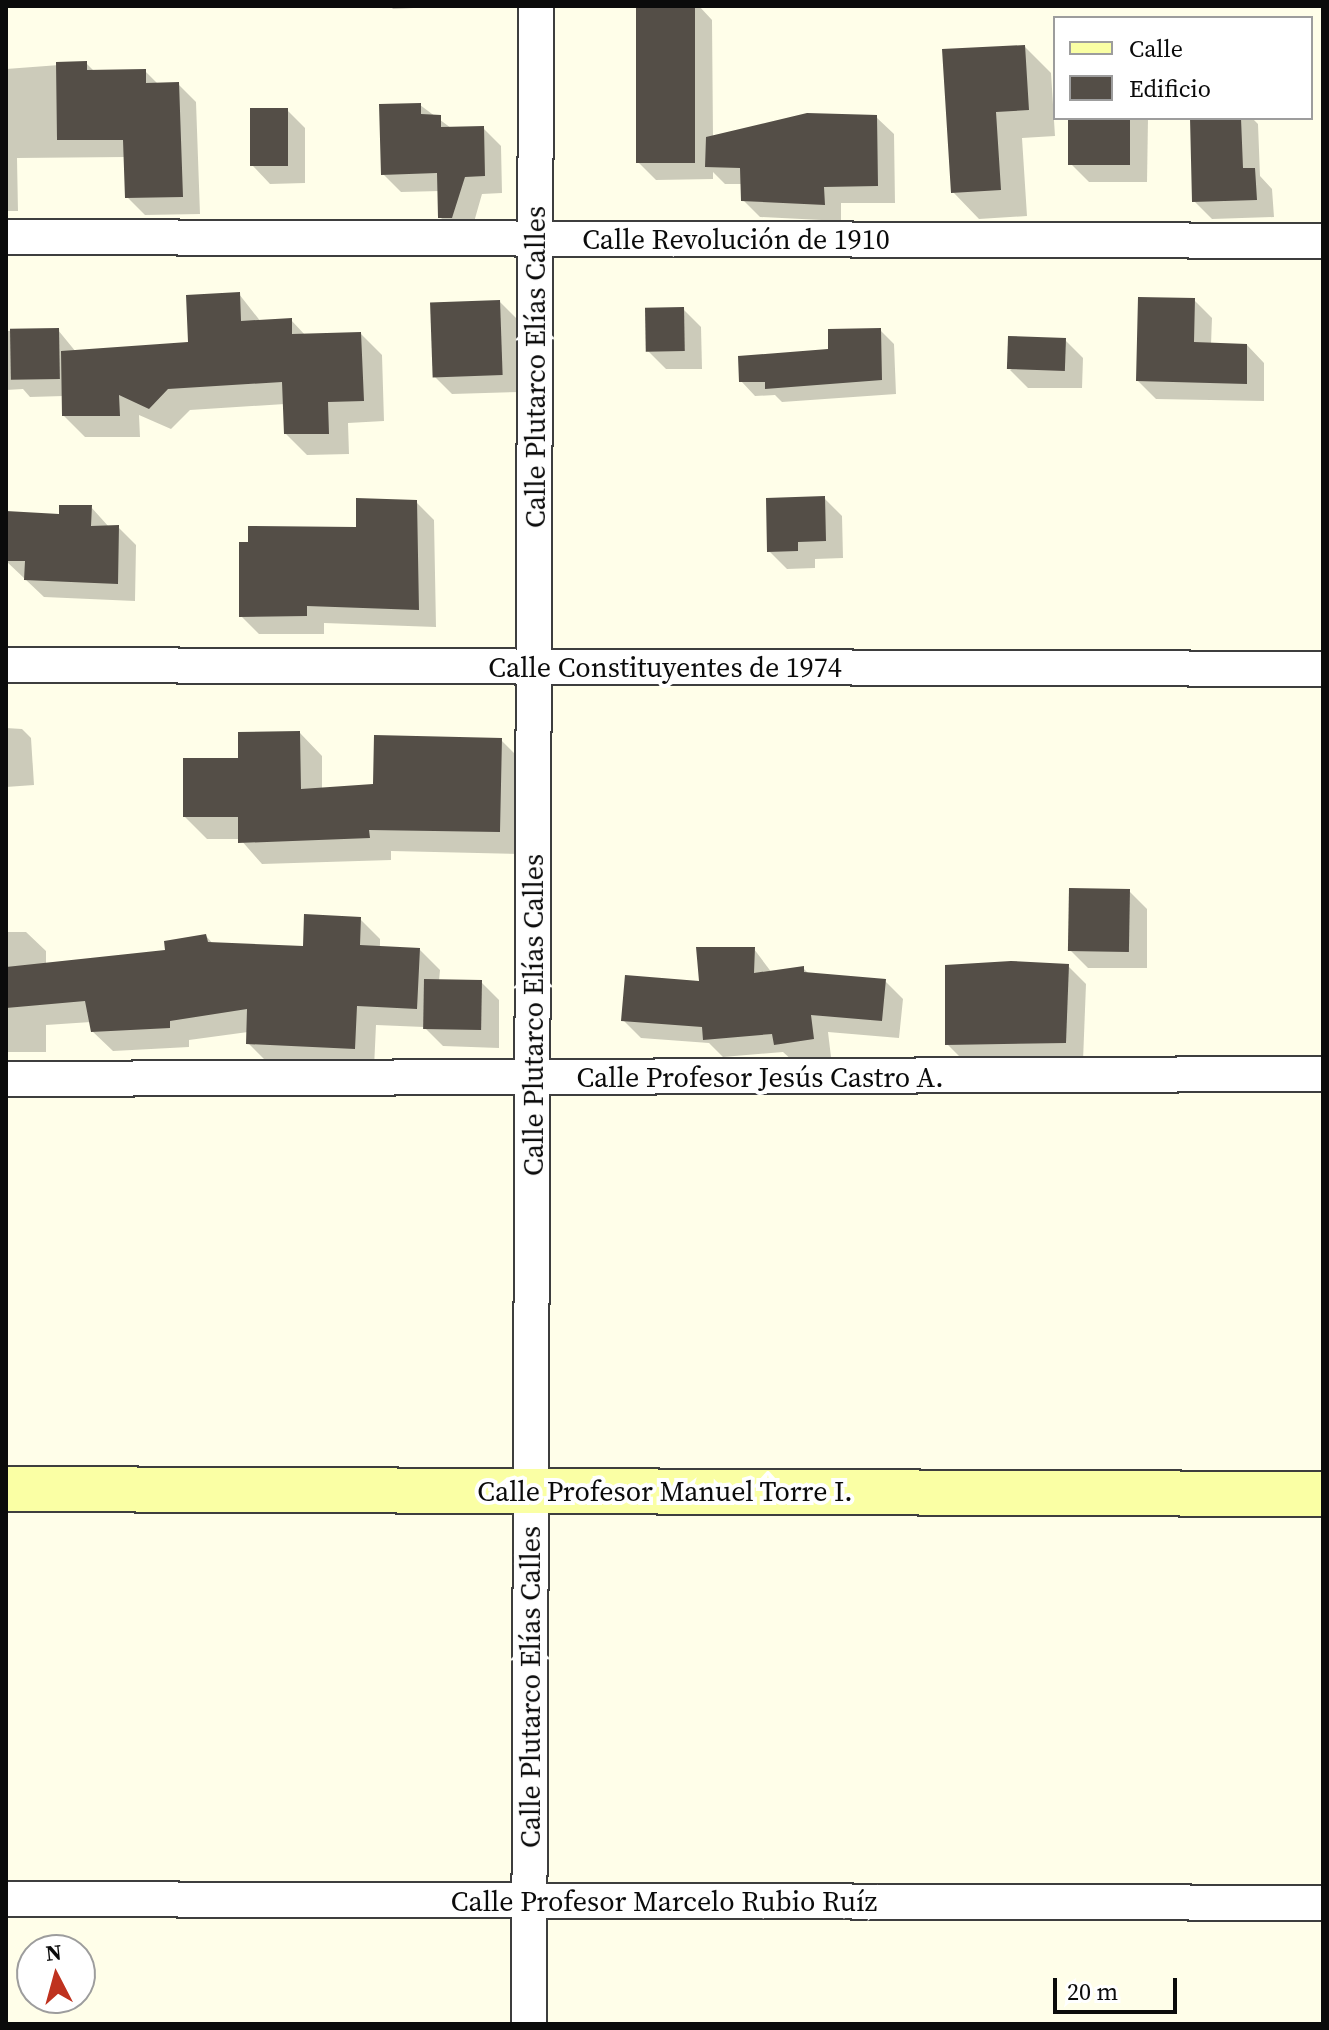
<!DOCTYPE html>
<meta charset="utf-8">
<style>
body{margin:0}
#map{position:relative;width:1329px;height:2030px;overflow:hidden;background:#fffee9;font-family:"Source Serif 4",serif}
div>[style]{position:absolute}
.shadow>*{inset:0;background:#0003}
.building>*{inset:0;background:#544e47;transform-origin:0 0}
.roads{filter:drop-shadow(2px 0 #3e3e3e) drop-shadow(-2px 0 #3e3e3e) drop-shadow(0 2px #3e3e3e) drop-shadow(0 -2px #3e3e3e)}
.street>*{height:34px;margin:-17px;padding:0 17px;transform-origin:17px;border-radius:17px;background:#fff}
.secondary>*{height:44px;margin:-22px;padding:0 22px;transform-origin:22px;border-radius:22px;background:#faffa4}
span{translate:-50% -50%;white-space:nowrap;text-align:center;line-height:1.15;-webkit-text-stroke:8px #fff;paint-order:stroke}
.street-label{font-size:28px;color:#0b0b0b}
.frame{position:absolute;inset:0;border:8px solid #0b0b0b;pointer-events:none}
.legend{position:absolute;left:1053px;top:16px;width:260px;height:104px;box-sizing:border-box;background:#fff;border:2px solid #9d9d9d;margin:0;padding:10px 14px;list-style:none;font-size:24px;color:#0b0b0b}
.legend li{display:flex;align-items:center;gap:16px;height:40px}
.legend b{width:40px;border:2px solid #9d9d9d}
.north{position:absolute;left:16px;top:1934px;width:80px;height:80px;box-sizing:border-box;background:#fff;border:2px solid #9d9d9d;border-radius:50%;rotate:354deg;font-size:22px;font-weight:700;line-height:32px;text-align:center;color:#0b0b0b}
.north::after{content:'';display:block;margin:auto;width:28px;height:36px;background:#bf321f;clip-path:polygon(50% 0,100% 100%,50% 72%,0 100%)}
.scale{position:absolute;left:1053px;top:1978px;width:124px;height:36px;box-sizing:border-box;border:4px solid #0b0b0b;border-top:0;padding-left:10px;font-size:24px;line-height:28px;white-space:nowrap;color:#0b0b0b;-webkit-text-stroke:6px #fff;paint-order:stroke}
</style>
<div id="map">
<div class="shadow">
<div style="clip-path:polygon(390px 6px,434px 6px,435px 7px,393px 9px)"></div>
<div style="clip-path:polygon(638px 6px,699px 6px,712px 20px,713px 137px,876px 117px,894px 134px,895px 203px,841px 203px,841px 221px,760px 217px,743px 200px,742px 184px,725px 184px,713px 172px,713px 179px,656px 180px,638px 162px)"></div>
<div style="clip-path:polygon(1025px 47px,1051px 73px,1055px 136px,1022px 138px,1027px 216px,979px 219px,953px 192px)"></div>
<div style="clip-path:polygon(86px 63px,95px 72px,145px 71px,159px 85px,178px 84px,196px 102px,200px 214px,145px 215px,127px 197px,126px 157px,17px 158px,18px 211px,6px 211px,6px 69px)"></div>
<div style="clip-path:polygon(420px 105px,451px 128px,483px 128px,501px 146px,502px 193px,482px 194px,470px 236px,458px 235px,440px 217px,440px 191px,401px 192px,383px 174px)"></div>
<div style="clip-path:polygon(287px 110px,305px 128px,305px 183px,270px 184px,253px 166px)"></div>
<div style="clip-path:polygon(1070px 118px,1148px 118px,1147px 182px,1089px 182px,1071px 164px)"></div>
<div style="clip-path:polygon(1192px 118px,1252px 118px,1258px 124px,1260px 176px,1272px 189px,1274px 217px,1212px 219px,1194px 201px)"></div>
<div style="clip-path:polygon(239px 294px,261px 322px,291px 320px,306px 336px,361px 334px,382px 355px,384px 421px,348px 423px,349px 454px,307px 455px,286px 434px,285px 404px,190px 410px,171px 429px,139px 415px,140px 437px,85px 437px,64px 416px,64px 396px,30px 397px,23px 389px,6px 390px,6px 331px,58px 330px,76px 352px,190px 343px)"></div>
<div style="clip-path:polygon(1194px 300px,1212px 318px,1211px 345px,1247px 345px,1264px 363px,1264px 401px,1156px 399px,1138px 381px)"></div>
<div style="clip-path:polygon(500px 302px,518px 320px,520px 392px,452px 394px,434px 376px)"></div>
<div style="clip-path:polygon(683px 309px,701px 327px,702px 369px,666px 369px,648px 351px)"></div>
<div style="clip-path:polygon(1321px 315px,1323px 315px,1323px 376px,1322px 376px)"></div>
<div style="clip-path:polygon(880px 330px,894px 344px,896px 394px,782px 402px,775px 395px,755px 396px,741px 381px)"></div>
<div style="clip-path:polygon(1065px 340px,1083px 358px,1082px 388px,1028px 388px,1010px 370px)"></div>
<div style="clip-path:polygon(824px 498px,842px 516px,843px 558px,815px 559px,815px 568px,787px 569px,769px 551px)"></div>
<div style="clip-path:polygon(416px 502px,434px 520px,436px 627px,324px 623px,324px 634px,259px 634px,241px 616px,358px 529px)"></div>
<div style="clip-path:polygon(91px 507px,109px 527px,118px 527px,136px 545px,135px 601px,44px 597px,6px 561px,6px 536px)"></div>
<div style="clip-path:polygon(6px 728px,22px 729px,31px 738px,34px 785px,6px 787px)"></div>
<div style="clip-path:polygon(300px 733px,322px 756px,322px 790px,375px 786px,501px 740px,523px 762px,522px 854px,391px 851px,391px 860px,262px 864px,240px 839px,207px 839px,185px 817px,240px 760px)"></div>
<div style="clip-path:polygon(1129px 891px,1147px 909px,1147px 968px,1088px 968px,1070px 950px)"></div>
<div style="clip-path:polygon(360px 919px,380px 939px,380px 948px,420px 950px,440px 970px,439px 981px,481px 982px,499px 1000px,499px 1048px,443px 1046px,424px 1027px,376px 1025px,374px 1068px,268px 1063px,248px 1043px,248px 1032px,189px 1040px,189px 1047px,113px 1051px,92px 1031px,91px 1022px,46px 1025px,46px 1052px,6px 1052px,6px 932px,26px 932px,46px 951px,46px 965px,168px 952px,206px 936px,214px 945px,305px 948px)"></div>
<div style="clip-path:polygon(754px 949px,772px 973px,803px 968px,809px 974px,885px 981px,903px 999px,899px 1038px,828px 1032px,831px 1057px,794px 1062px,783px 1052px,723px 1057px,709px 1043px,641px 1038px,623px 1020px,701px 983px)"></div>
<div style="clip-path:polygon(1068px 966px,1086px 984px,1083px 1061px,965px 1062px,947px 1044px)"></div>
</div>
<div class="building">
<div style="left:636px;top:6px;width:59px;height:157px"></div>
<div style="clip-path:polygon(1025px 45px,1029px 110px,996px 112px,1001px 190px,951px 193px,942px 49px)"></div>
<div style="clip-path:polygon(87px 61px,87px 70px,146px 69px,146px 83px,179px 82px,183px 197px,125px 198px,123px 140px,57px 140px,56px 62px)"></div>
<div style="clip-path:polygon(421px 103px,421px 114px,441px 115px,441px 127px,484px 126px,485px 176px,465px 177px,452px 218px,438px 218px,437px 173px,381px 175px,379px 104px)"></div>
<div style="left:288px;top:108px;width:58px;height:38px;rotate:90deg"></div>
<div style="clip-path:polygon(807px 113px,877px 115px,878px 186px,824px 187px,825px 205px,741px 201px,740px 168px,705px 167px,706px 137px)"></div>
<div style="left:1068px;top:118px;width:62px;height:47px"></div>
<div style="clip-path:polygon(1190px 118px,1241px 118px,1243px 168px,1255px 168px,1257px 200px,1192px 202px)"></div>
<div style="clip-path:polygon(240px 292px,241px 321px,292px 318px,292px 334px,361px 332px,364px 401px,328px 402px,329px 434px,284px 434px,282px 382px,168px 389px,149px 409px,119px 395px,120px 416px,62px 416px,61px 351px,188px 342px,186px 295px)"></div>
<div style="clip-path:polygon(1138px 297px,1195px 298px,1194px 342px,1247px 344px,1247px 384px,1136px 381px)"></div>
<div style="left:500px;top:300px;width:75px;height:70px;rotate:88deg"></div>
<div style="left:684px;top:307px;width:44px;height:39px;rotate:89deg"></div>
<div style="left:59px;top:328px;width:51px;height:49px;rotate:89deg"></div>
<div style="clip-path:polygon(881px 328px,882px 380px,765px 389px,765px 382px,739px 382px,738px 356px,828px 349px,828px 329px)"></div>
<div style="left:1066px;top:338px;width:33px;height:58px;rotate:92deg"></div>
<div style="clip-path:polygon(825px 496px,826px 541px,798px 542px,798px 551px,767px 552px,766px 498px)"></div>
<div style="clip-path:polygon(356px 498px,417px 500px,419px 610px,307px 606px,307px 616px,239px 617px,239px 542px,248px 542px,248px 526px,356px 527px)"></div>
<div style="clip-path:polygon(59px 505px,92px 505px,91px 526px,119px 525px,118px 584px,24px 580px,25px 561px,6px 561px,6px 511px,59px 514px)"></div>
<div style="clip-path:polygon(300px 731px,301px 789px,373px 784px,374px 735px,502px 738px,500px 832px,369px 830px,370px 838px,238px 843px,238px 817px,183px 817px,183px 758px,238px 758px,238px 732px)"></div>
<div style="left:1069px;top:888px;width:61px;height:63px;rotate:1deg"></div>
<div style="clip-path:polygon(304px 914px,361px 917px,360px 945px,420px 948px,417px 1009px,357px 1006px,355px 1049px,246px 1044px,247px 1009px,170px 1021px,170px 1028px,91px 1032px,85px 1001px,6px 1008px,6px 967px,165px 950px,164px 941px,206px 934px,208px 942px,303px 946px)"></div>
<div style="clip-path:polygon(696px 947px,755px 947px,754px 973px,804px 966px,804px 972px,886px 979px,882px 1021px,811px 1015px,814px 1039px,774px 1045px,772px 1034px,703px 1040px,702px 1027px,621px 1021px,625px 975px,699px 981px)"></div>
<div style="clip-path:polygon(1011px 961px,1069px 964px,1066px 1043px,945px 1045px,945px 965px)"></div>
<div style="left:424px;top:979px;width:58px;height:50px;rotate:1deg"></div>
</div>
<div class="roads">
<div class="street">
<div style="left:6px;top:237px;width:1317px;rotate:0.17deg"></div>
<div style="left:6px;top:665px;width:1317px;rotate:0.17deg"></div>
<div style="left:6px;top:1079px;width:1317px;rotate:-0.22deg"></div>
<div style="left:6px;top:1899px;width:1317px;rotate:0.17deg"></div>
<div style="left:529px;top:2024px;width:2018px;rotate:-89.8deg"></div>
</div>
<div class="secondary">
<div style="left:6px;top:1489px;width:1317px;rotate:0.22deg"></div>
</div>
</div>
<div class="street-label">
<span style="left:736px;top:239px">Calle Revolución de 1910</span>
<span style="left:535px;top:367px;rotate:-90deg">Calle Plutarco Elías Calles</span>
<span style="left:665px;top:667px">Calle Constituyentes de 1974</span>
<span style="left:533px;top:1015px;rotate:-90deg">Calle Plutarco Elías Calles</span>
<span style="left:760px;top:1077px">Calle Profesor Jesús Castro A.</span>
<span style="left:665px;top:1491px">Calle Profesor Manuel Torre I.</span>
<span style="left:530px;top:1687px;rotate:-90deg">Calle Plutarco Elías Calles</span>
<span style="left:664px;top:1901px">Calle Profesor Marcelo Rubio Ruíz</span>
</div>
<div class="frame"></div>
<ul class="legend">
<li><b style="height:10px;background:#faffa4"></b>Calle</li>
<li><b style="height:22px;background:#544e47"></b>Edificio</li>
</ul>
<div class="north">N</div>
<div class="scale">20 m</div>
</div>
